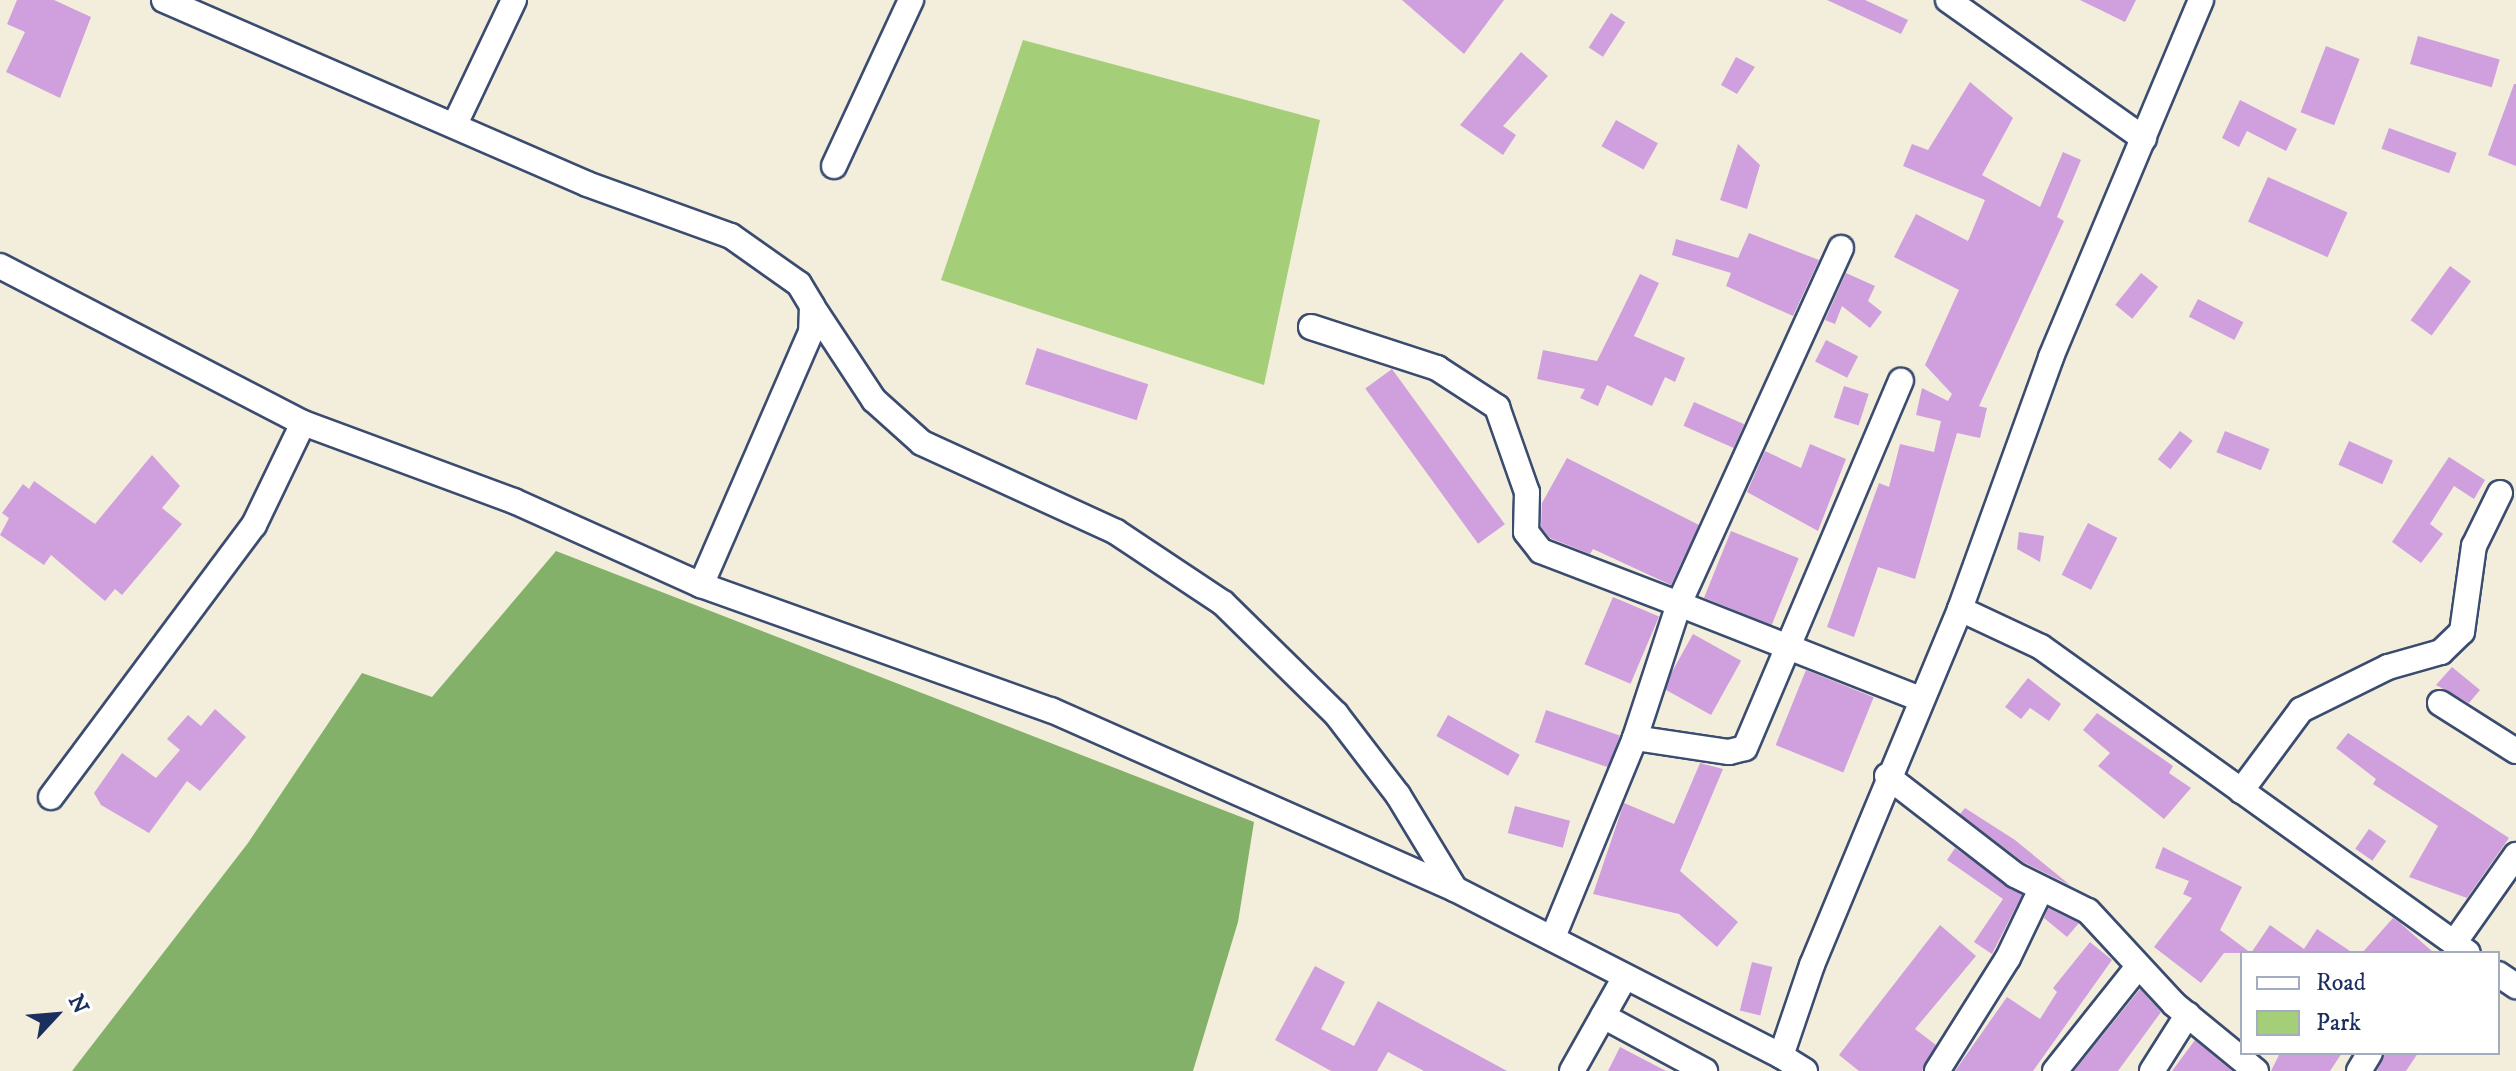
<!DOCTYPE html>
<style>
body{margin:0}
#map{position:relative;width:2516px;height:1071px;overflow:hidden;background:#f3eedb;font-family:"IM FELL DW Pica",serif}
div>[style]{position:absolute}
.green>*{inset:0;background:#a5ce79}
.forest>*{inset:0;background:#84b169}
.building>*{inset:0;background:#cfa0dd;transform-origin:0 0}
.roads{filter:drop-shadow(2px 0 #3b4c71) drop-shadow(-2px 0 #3b4c71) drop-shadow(0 2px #3b4c71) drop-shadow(0 -2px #3b4c71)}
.minor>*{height:24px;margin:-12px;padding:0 12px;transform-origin:12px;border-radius:12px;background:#fff}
span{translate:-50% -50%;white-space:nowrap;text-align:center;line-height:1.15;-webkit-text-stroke:6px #fff;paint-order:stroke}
.legend{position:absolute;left:2240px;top:951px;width:260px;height:104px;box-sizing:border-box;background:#fff;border:2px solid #a4acbf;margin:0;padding:10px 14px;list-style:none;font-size:24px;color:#1b2f5e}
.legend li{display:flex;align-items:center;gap:16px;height:40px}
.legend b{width:40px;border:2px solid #a4acbf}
.north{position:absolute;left:16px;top:975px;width:80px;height:80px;-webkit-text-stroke:6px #fff;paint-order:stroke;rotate:64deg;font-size:22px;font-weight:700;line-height:32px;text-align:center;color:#1b2f5e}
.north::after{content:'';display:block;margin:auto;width:28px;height:36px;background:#1b2f5e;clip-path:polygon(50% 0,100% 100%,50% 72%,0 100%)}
</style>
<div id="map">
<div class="green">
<div style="clip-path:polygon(1023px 40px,1320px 120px,1264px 385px,941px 280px)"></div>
</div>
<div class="forest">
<div style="clip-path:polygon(556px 551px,1254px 822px,1238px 922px,1193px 1071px,72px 1071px,248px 843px,362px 673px,432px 697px)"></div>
</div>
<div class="building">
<div style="clip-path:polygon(17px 0,54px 0,91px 17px,60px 98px,6px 72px,25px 32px,7px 24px)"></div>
<div style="clip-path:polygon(1402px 0,1504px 0,1464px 54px)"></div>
<div style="clip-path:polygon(1827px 0,1865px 0,1908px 20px,1901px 34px)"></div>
<div style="clip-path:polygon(2080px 0,2136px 0,2125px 22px)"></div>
<div style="left:1611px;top:13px;width:17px;height:41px;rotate:33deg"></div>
<div style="left:2418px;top:36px;width:85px;height:29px;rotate:16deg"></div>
<div style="left:2326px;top:46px;width:36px;height:71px;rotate:21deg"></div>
<div style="clip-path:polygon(1521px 52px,1548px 76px,1503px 126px,1516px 135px,1503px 155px,1460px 125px)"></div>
<div style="clip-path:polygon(1736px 57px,1755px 67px,1737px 94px,1721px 85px)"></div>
<div style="clip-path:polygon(1970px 82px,2013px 118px,1982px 175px,2040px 207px,2063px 152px,2081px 160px,2057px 217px,2064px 221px,1979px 406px,1987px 408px,1980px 438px,1957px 433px,1915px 579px,1878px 567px,1854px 637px,1827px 627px,1879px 483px,1889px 487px,1900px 444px,1934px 452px,1941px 421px,1916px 415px,1922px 388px,1948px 401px,1952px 394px,1925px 365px,1959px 290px,1894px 257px,1916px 214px,1968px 241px,1985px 200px,1903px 166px,1912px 144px,1928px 150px)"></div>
<div style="clip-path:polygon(2514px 84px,2516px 84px,2516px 166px,2488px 155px)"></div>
<div style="clip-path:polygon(2240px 100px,2297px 129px,2286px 151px,2247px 131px,2239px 147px,2222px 138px)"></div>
<div style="left:1616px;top:120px;width:48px;height:30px;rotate:29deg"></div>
<div style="left:2389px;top:128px;width:72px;height:22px;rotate:20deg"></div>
<div style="clip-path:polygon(1738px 144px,1760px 165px,1747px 209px,1720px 200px)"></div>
<div style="left:2268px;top:177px;width:87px;height:49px;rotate:24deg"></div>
<div style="clip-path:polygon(1749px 233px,1819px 260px,1793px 316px,1726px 286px,1731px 273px,1672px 255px,1676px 239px,1738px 258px)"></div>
<div style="left:2450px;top:266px;width:26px;height:67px;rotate:36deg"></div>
<div style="clip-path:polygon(1846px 273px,1875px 286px,1868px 301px,1882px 312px,1870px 328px,1842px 306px,1835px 324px,1825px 320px)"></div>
<div style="left:2141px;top:273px;width:22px;height:41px;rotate:39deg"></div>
<div style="clip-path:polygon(1640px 274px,1659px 283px,1634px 336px,1685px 358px,1675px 382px,1665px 377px,1652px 406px,1607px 385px,1598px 406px,1580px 398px,1585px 389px,1537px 379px,1543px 350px,1597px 361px)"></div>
<div style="left:2198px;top:299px;width:51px;height:20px;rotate:27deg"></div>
<div style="left:1826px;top:340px;width:36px;height:24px;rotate:27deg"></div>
<div style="left:1037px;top:348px;width:117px;height:38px;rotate:18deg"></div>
<div style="left:1392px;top:369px;width:192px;height:33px;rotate:54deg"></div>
<div style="left:1844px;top:386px;width:26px;height:33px;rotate:18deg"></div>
<div style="left:1694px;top:402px;width:55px;height:26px;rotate:24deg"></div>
<div style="left:2180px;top:431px;width:16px;height:36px;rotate:38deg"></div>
<div style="left:2225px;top:431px;width:48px;height:23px;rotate:22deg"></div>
<div style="left:2349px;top:441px;width:48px;height:26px;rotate:24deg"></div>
<div style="clip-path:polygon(1810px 444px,1846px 459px,1818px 531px,1747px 492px,1765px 451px,1801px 468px)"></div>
<div style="clip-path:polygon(152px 455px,180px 486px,162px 508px,182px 524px,122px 595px,115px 589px,105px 601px,51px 555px,44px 565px,0 535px,9px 518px,2px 513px,23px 484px,29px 489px,34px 481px,95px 524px)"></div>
<div style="clip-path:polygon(2449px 457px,2485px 480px,2474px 499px,2454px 486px,2430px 524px,2443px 534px,2421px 563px,2392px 542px)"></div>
<div style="clip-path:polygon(1567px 458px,1699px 525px,1671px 585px,1593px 549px,1590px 554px,1550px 538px,1541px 527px,1542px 503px)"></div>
<div style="left:2088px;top:523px;width:33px;height:58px;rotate:27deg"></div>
<div style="left:1731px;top:531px;width:73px;height:72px;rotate:22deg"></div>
<div style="clip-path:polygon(2019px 532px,2044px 536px,2040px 562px,2017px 549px)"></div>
<div style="left:1613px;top:597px;width:50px;height:73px;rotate:23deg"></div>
<div style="left:1693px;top:634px;width:55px;height:62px;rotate:29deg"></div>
<div style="clip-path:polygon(2452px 667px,2480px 690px,2469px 703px,2436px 685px)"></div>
<div style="left:1806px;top:670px;width:73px;height:81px;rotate:22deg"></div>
<div style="clip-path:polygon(2028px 678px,2061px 704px,2049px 721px,2030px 708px,2021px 719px,2005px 707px)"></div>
<div style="clip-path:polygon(215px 709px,246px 737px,200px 791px,187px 781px,149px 833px,101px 805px,94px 793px,122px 753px,156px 778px,180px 750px,167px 739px,188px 715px,201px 726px)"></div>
<div style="left:1546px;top:710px;width:78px;height:34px;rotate:19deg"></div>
<div style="clip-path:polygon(2097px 713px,2173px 766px,2169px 773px,2191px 788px,2164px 819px,2098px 766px,2110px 753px,2083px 730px)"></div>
<div style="left:1448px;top:715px;width:82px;height:24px;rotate:29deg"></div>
<div style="clip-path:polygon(2348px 733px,2509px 838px,2467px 898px,2409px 877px,2438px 826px,2373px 784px,2376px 779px,2336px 748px)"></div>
<div style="clip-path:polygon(1700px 763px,1723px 769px,1680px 871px,1738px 922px,1717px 947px,1679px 914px,1593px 894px,1624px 803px,1674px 824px)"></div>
<div style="left:1515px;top:806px;width:57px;height:28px;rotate:15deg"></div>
<div style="clip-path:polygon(1965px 808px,2015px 840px,2070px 885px,2023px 862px,1960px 814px)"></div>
<div style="left:2369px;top:829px;width:21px;height:24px;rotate:35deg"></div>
<div style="clip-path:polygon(2163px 847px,2242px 887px,2220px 930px,2251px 953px,2224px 953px,2201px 983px,2154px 947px,2192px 898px,2183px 894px,2189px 881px,2155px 868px)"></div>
<div style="clip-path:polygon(1955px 848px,2022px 895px,1992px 954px,1974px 942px,2003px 899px,1947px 860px)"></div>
<div style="clip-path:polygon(2048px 908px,2079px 923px,2067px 937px,2044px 918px)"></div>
<div style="clip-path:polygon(2393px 918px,2399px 922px,2434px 953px,2362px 953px)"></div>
<div style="clip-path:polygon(1940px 925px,1976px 956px,1915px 1029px,1936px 1045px,1922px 1071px,1859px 1071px,1839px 1055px)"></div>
<div style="clip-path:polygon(2270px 925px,2304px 949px,2317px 929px,2353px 953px,2251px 953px)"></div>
<div style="clip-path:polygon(2090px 942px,2112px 960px,2033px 1071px,1955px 1071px,2007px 997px,2040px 1019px,2057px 992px,2053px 988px)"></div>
<div style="left:1752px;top:962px;width:21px;height:50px;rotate:14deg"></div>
<div style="clip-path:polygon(1315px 966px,1345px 982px,1321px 1029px,1354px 1046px,1378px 1001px,1507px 1071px,1424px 1071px,1388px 1052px,1377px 1071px,1331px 1071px,1275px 1040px)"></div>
<div style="clip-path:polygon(2140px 989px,2161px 1012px,2118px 1071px,2074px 1071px)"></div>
<div style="clip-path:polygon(2195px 1040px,2232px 1071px,2172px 1071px)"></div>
<div style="clip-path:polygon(1620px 1047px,1666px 1071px,1608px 1071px)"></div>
<div style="clip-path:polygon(2280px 1053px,2342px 1053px,2330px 1071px,2271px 1071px)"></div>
<div style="clip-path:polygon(2385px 1053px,2418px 1053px,2406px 1071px,2377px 1071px)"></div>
</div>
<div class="roads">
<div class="minor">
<div style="left:164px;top:0;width:461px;rotate:23.5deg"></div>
<div style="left:587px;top:184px;width:153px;rotate:19.9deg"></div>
<div style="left:731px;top:236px;width:83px;rotate:35.2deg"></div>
<div style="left:799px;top:284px;width:26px;rotate:59deg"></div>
<div style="left:812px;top:306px;width:26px;rotate:92deg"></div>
<div style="left:811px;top:332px;width:276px;rotate:113.5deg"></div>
<div style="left:1948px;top:0;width:240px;rotate:35.3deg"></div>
<div style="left:456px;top:122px;width:135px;rotate:-64.6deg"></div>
<div style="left:834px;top:166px;width:183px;rotate:-65.1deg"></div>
<div style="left:1841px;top:248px;width:391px;rotate:114.5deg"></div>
<div style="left:1679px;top:604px;width:257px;rotate:21.5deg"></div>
<div style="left:0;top:266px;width:341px;rotate:27.4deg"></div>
<div style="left:303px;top:423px;width:225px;rotate:20.3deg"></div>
<div style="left:514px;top:501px;width:205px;rotate:24.2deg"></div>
<div style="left:701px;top:585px;width:372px;rotate:19.7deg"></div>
<div style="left:1051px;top:710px;width:442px;rotate:23.9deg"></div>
<div style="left:1455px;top:889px;width:366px;rotate:27.1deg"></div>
<div style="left:812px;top:306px;width:113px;rotate:56.6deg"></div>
<div style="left:874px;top:400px;width:64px;rotate:41.9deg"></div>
<div style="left:922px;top:443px;width:213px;rotate:24.6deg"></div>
<div style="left:1116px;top:532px;width:128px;rotate:33.6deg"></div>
<div style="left:1223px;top:603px;width:158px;rotate:44.5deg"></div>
<div style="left:1336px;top:714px;width:102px;rotate:52.6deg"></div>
<div style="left:1398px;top:795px;width:110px;rotate:58.8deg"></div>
<div style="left:1311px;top:327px;width:133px;rotate:18deg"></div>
<div style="left:1437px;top:368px;width:72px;rotate:33deg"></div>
<div style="left:1497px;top:407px;width:90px;rotate:70.6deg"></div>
<div style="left:1527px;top:492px;width:40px;rotate:91.4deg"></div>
<div style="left:1526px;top:532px;width:24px;rotate:52deg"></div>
<div style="left:1541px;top:551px;width:148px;rotate:21deg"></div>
<div style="left:1679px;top:604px;width:141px;rotate:108.2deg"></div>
<div style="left:1635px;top:738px;width:217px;rotate:112.4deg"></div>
<div style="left:1960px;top:609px;width:89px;rotate:25.1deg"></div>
<div style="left:2041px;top:647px;width:525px;rotate:35.63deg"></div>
<div style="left:2440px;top:703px;width:90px;rotate:32.3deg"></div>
<div style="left:1635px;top:738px;width:95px;rotate:8.5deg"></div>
<div style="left:1729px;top:752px;width:16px;rotate:-14deg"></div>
<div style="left:1745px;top:748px;width:399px;rotate:-67deg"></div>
<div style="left:1887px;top:776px;width:162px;rotate:37.7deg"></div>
<div style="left:2015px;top:875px;width:81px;rotate:26.3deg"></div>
<div style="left:2088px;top:911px;width:127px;rotate:47.2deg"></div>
<div style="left:2174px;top:1004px;width:106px;rotate:39.3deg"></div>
<div style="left:2241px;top:791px;width:101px;rotate:-53.5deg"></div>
<div style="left:2301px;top:710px;width:97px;rotate:-26.3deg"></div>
<div style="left:2388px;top:667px;width:55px;rotate:-15.8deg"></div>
<div style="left:2441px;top:652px;width:29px;rotate:-44deg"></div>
<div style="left:2462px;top:632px;width:87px;rotate:-82.1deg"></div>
<div style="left:2474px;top:546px;width:59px;rotate:-63.9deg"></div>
<div style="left:51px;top:797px;width:339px;rotate:-53.3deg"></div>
<div style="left:254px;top:525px;width:113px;rotate:-64.3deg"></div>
<div style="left:2454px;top:943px;width:108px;rotate:-54.8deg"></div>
<div style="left:2498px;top:974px;width:22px;rotate:34deg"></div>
<div style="left:1603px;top:1016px;width:116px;rotate:28.3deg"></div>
<div style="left:1572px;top:1071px;width:108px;rotate:-60.6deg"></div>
<div style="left:1805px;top:1071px;width:28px;rotate:-148deg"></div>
<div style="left:1781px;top:1056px;width:96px;rotate:-71.2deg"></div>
<div style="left:1812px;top:965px;width:386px;rotate:-67.4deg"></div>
<div style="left:1960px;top:609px;width:268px;rotate:-70.1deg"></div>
<div style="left:2051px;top:357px;width:387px;rotate:-67.2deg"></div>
<div style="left:1937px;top:1071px;width:133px;rotate:-57.9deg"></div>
<div style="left:2008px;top:958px;width:76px;rotate:-64.4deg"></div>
<div style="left:2055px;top:1071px;width:132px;rotate:-51.5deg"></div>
<div style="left:2152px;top:1071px;width:67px;rotate:-57.7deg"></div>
<div style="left:2359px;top:1071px;width:21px;rotate:-59deg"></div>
</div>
</div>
<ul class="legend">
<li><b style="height:10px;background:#fff"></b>Road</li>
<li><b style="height:22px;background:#a5ce79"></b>Park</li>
</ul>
<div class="north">N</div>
</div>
